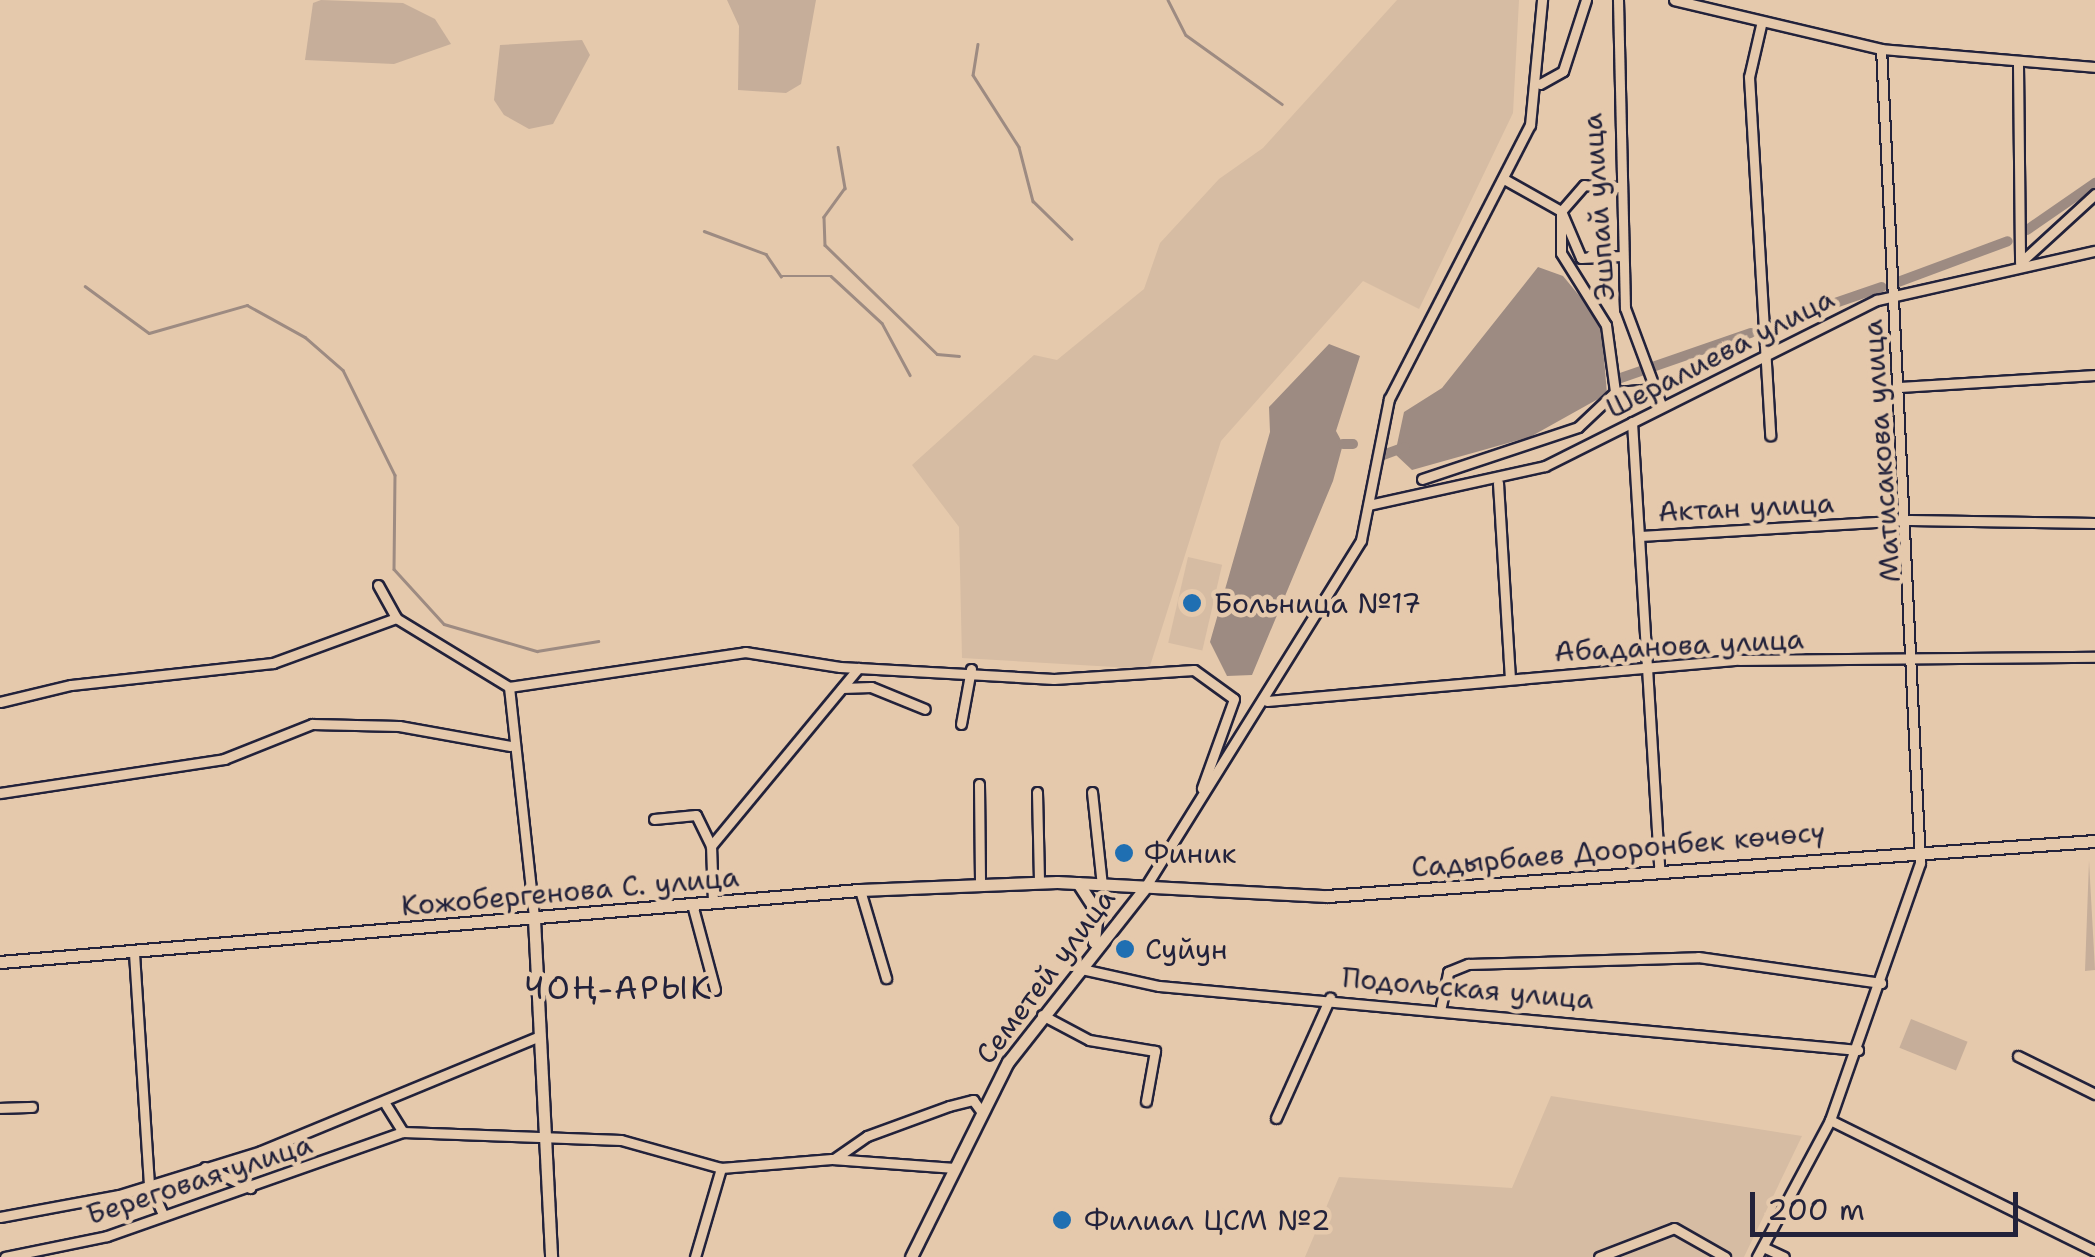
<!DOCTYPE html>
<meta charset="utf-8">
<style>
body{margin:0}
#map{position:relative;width:2095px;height:1257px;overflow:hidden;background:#e5c9ac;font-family:"Shantell Sans",sans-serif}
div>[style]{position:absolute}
.built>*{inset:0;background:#d6bca3;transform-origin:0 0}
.green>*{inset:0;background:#c6ae9a;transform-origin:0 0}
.water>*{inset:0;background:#9d8b82}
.stream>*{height:2.5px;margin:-1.25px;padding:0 1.25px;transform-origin:1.25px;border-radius:1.25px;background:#9d8b82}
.canal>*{height:10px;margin:-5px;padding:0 5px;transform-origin:5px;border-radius:5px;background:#9d8b82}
.roads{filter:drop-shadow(2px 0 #22223b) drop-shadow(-2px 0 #22223b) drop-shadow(0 2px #22223b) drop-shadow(0 -2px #22223b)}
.minor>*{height:9px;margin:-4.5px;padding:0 4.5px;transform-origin:4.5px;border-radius:4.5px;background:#e5c9ac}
.major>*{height:11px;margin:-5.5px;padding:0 5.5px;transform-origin:5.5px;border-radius:5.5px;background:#e5c9ac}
.dots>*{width:28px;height:28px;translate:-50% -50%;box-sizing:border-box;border:5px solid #e5c9ac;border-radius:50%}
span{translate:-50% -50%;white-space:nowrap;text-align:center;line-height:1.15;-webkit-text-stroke:9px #e5c9ac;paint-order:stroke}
.street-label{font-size:28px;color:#22223b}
.poi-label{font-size:28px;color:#22223b}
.left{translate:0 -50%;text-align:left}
.quarter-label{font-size:32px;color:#22223b;letter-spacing:2.5px}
.scale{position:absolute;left:1750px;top:1192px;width:268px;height:45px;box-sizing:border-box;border:5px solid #22223b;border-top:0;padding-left:12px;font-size:30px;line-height:35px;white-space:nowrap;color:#22223b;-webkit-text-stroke:8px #e5c9ac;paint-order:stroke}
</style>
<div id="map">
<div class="built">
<div style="clip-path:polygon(1397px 0,1519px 0,1513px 113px,1419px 309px,1363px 281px,1221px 441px,1149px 669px,962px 658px,959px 527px,912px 465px,1034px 355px,1057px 360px,1144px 289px,1160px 243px,1219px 179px,1263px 148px)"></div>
<div style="left:1188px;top:557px;width:35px;height:88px;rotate:13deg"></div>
<div style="clip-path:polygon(1551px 1096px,1802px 1136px,1744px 1257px,1305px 1257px,1339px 1177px,1512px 1188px)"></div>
</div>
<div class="green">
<div style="clip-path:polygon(321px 0,403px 3px,435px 19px,451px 44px,394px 64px,305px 60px,313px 3px)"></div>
<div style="clip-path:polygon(727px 0,816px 0,801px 84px,786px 93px,738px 90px,739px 26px)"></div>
<div style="clip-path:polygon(582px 40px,590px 55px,553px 124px,529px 129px,504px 115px,494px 100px,500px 45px)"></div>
<div style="clip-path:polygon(2089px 861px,2095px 970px,2085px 971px)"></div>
<div style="left:1911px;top:1019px;width:61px;height:31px;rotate:22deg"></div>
</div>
<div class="water">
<div style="clip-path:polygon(1538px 267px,1563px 276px,1601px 322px,1607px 394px,1530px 437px,1412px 470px,1395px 454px,1404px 412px,1442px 388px)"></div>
<div style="clip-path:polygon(1329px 344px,1360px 356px,1336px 431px,1343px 444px,1333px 481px,1252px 675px,1227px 676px,1210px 642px,1270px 432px,1269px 407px)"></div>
</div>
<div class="stream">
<div style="left:1168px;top:0;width:39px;rotate:63deg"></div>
<div style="left:1186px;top:35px;width:118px;rotate:35.7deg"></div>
<div style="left:978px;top:44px;width:31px;rotate:99deg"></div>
<div style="left:973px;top:75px;width:85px;rotate:57.4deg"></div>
<div style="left:1019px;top:147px;width:56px;rotate:75.5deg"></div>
<div style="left:1033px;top:201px;width:54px;rotate:44.3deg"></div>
<div style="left:838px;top:147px;width:42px;rotate:80.3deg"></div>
<div style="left:845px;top:188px;width:36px;rotate:126deg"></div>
<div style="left:824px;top:217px;width:28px;rotate:88deg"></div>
<div style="left:825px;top:245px;width:156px;rotate:44.2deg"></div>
<div style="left:937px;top:354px;width:22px;rotate:5deg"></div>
<div style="left:704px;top:231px;width:66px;rotate:20.4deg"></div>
<div style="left:766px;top:254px;width:27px;rotate:56deg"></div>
<div style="left:781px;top:276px;width:50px"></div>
<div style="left:831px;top:276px;width:69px;rotate:42.7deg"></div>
<div style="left:882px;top:323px;width:59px;rotate:61.7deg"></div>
<div style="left:85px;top:286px;width:79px;rotate:36.3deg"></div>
<div style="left:149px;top:333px;width:102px;rotate:-15.9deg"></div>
<div style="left:247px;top:305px;width:66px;rotate:28.9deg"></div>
<div style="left:305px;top:337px;width:50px;rotate:41deg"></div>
<div style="left:343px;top:370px;width:117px;rotate:63.7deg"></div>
<div style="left:395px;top:475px;width:94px;rotate:90.6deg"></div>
<div style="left:394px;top:569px;width:74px;rotate:47.7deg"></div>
<div style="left:444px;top:624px;width:97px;rotate:16.2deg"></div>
<div style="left:537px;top:651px;width:62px;rotate:-9.3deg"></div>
</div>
<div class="canal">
<div style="left:2027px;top:230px;width:83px;rotate:-34.7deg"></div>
<div style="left:1898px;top:282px;width:117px;rotate:-20.4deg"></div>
<div style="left:1771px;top:325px;width:117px;rotate:-18.9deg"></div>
<div style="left:1612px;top:381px;width:147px;rotate:-19.1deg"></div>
<div style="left:1343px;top:444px;width:10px"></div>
<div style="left:1383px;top:455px;width:23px;rotate:-20deg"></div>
</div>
<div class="roads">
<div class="minor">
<div style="left:1618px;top:0;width:308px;rotate:88.7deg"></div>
<div style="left:1625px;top:308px;width:103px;rotate:69.6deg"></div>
<div style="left:1674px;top:0;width:213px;rotate:13.3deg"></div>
<div style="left:1881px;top:49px;width:215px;rotate:4.8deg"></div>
<div style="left:1761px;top:25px;width:53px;rotate:103deg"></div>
<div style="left:1749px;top:77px;width:359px;rotate:86.6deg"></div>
<div style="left:2018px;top:65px;width:198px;rotate:89.4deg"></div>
<div style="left:1540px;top:84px;width:26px;rotate:-29deg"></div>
<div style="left:1563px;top:71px;width:75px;rotate:-72.1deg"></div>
<div style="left:1504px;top:179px;width:65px;rotate:29.3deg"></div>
<div style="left:1561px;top:211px;width:42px;rotate:90deg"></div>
<div style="left:1561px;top:253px;width:85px;rotate:58deg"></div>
<div style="left:1606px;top:325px;width:68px;rotate:82.3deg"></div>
<div style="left:1618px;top:187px;width:34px;rotate:-177deg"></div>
<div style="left:1584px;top:185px;width:35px;rotate:131deg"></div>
<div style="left:1561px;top:211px;width:51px;rotate:66.9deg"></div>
<div style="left:1581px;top:258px;width:41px;rotate:-2.8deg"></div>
<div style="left:2022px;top:261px;width:99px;rotate:-42.5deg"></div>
<div style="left:1900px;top:387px;width:195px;rotate:-3.5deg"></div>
<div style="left:1632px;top:422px;width:448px;rotate:86.5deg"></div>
<div style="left:1422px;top:479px;width:164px;rotate:-18.4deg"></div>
<div style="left:1578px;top:427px;width:51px;rotate:-43.4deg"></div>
<div style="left:1615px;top:392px;width:40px;rotate:-4.3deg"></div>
<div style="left:1498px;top:483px;width:195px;rotate:86.5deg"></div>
<div style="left:1369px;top:505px;width:180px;rotate:-12.5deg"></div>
<div style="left:1545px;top:466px;width:371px;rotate:-26.6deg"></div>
<div style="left:1877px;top:300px;width:223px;rotate:-12.7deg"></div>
<div style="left:1640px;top:536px;width:270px;rotate:-3.4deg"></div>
<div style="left:1910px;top:520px;width:185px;rotate:0.9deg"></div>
<div style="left:378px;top:585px;width:38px;rotate:61deg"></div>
<div style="left:396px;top:618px;width:132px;rotate:31.4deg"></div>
<div style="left:509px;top:687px;width:233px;rotate:83.8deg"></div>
<div style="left:509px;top:687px;width:239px;rotate:-8.4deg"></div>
<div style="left:745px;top:652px;width:96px;rotate:9deg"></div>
<div style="left:840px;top:667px;width:214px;rotate:3.2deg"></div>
<div style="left:1054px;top:679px;width:140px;rotate:-3.7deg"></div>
<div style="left:1194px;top:670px;width:49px;rotate:35.9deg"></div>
<div style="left:1234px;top:699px;width:95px;rotate:109.8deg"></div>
<div style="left:842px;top:688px;width:29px;rotate:-2deg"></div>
<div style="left:871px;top:687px;width:58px;rotate:22.2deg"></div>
<div style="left:1267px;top:701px;width:475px;rotate:-5deg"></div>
<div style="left:1740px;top:660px;width:355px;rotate:-0.5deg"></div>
<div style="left:0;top:702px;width:73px;rotate:-13.5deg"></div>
<div style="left:71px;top:685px;width:203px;rotate:-6.2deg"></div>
<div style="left:273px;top:663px;width:131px;rotate:-20.1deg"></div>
<div style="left:961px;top:724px;width:56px;rotate:-79.7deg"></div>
<div style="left:979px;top:784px;width:99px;rotate:89.4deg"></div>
<div style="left:1037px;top:792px;width:90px;rotate:88.7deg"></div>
<div style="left:1092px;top:792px;width:94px;rotate:83.9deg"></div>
<div style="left:0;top:793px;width:227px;rotate:-8.6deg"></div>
<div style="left:224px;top:759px;width:95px;rotate:-21.7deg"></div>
<div style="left:312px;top:724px;width:87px;rotate:1.3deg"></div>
<div style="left:399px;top:726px;width:113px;rotate:10.2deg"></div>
<div style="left:654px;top:819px;width:42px;rotate:-5.4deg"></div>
<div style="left:696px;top:815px;width:34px;rotate:64deg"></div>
<div style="left:1144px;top:889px;width:411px;rotate:-58.1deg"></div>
<div style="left:1361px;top:540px;width:144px;rotate:-78.8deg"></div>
<div style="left:1389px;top:399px;width:308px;rotate:-62.8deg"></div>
<div style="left:1530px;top:125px;width:126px;rotate:-84.5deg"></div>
<div style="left:860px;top:890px;width:92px;rotate:73.5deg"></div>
<div style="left:713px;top:902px;width:56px;rotate:-92deg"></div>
<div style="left:711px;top:846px;width:231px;rotate:-50.4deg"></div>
<div style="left:692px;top:904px;width:89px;rotate:75deg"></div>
<div style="left:134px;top:953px;width:230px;rotate:86.3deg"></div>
<div style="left:149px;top:1183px;width:34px;rotate:66deg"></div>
<div style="left:1077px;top:968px;width:84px;rotate:12.4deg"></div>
<div style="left:1159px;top:986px;width:702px;rotate:5.23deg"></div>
<div style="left:1441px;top:1006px;width:35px;rotate:-78deg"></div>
<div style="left:1448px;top:972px;width:22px;rotate:-22deg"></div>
<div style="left:1468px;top:964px;width:230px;rotate:-1.7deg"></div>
<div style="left:1698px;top:957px;width:185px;rotate:8.1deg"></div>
<div style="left:1042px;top:1015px;width:53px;rotate:28deg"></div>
<div style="left:1089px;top:1040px;width:67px;rotate:9.5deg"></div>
<div style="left:1155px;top:1051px;width:51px;rotate:100.2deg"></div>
<div style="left:2018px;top:1056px;width:86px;rotate:26.3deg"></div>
<div style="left:386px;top:1105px;width:32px;rotate:58deg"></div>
<div style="left:403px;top:1132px;width:218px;rotate:2.1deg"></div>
<div style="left:621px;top:1140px;width:104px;rotate:15.6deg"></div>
<div style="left:721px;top:1168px;width:111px;rotate:-4.6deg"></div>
<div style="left:832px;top:1159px;width:123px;rotate:4.2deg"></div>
<div style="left:0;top:1108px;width:32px;rotate:-2deg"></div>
<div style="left:1276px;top:1118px;width:132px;rotate:-65.8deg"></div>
<div style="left:1830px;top:1120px;width:296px;rotate:26.3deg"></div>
<div style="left:834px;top:1159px;width:40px;rotate:-34.9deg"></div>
<div style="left:867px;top:1136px;width:87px;rotate:-20.1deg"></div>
<div style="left:949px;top:1106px;width:25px;rotate:-14deg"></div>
<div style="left:973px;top:1100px;width:14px;rotate:54deg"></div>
<div style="left:205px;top:1167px;width:50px;rotate:25deg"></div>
<div style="left:0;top:1217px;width:121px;rotate:-10.5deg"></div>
<div style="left:119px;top:1195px;width:149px;rotate:-17.2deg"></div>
<div style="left:261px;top:1151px;width:300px;rotate:-22.4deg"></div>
<div style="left:1763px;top:1247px;width:23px;rotate:25deg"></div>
<div style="left:5px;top:1257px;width:104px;rotate:-11.6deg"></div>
<div style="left:107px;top:1236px;width:314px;rotate:-19.4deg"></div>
<div style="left:695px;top:1257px;width:93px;rotate:-73.7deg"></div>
<div style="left:1599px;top:1257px;width:80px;rotate:-21.1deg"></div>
<div style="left:1674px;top:1228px;width:59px;rotate:29.6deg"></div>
<div style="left:1757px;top:1257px;width:155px;rotate:-61.9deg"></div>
<div style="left:1830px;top:1120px;width:272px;rotate:-70.7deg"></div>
<div style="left:1920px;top:863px;width:815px;rotate:-92.74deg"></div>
</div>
<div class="major">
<div style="left:1078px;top:883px;width:35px;rotate:57deg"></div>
<div style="left:1097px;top:912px;width:30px;rotate:96deg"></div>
<div style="left:534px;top:919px;width:338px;rotate:87.1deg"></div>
<div style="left:0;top:962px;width:863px;rotate:-4.79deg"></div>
<div style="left:860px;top:890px;width:197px;rotate:-2.3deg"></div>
<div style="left:1057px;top:882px;width:270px;rotate:3deg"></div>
<div style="left:1327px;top:896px;width:770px;rotate:-4.1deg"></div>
<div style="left:911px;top:1257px;width:218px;rotate:-63.6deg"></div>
<div style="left:1008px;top:1062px;width:220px;rotate:-51.8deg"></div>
</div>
</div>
<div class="dots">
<div style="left:1192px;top:603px;background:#1f6fb2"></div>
<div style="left:1124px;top:853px;background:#1f6fb2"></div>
<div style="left:1125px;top:949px;background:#1f6fb2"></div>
<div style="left:1062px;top:1220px;background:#1f6fb2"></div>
</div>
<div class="street-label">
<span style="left:1598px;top:207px;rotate:-94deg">Эшпай улица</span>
<span style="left:1720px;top:353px;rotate:-27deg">Шералиева улица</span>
<span style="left:1881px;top:451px;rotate:-94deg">Матисакова улица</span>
<span style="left:1746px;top:507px;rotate:-3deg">Актан улица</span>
<span style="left:1679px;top:645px;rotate:-3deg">Абаданова улица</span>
<span style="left:1618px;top:849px;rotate:-5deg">Садырбаев Дооронбек көчөсү</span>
<span style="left:570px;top:891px;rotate:-5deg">Кожобергенова С. улица</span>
<span style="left:1045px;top:976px;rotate:-53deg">Семетей улица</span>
<span style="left:1468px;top:988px;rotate:5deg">Подольская улица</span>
<span style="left:199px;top:1179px;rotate:-18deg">Береговая улица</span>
</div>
<div class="poi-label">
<span class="left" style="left:1214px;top:603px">Больница №17</span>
<span class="left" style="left:1144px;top:853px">Финик</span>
<span class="left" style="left:1145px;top:949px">Суйун</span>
<span class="left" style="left:1084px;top:1220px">Филиал ЦСМ №2</span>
</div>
<div class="quarter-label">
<span style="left:619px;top:988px">ЧОҢ-АРЫК</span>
</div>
<div class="scale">200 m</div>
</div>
